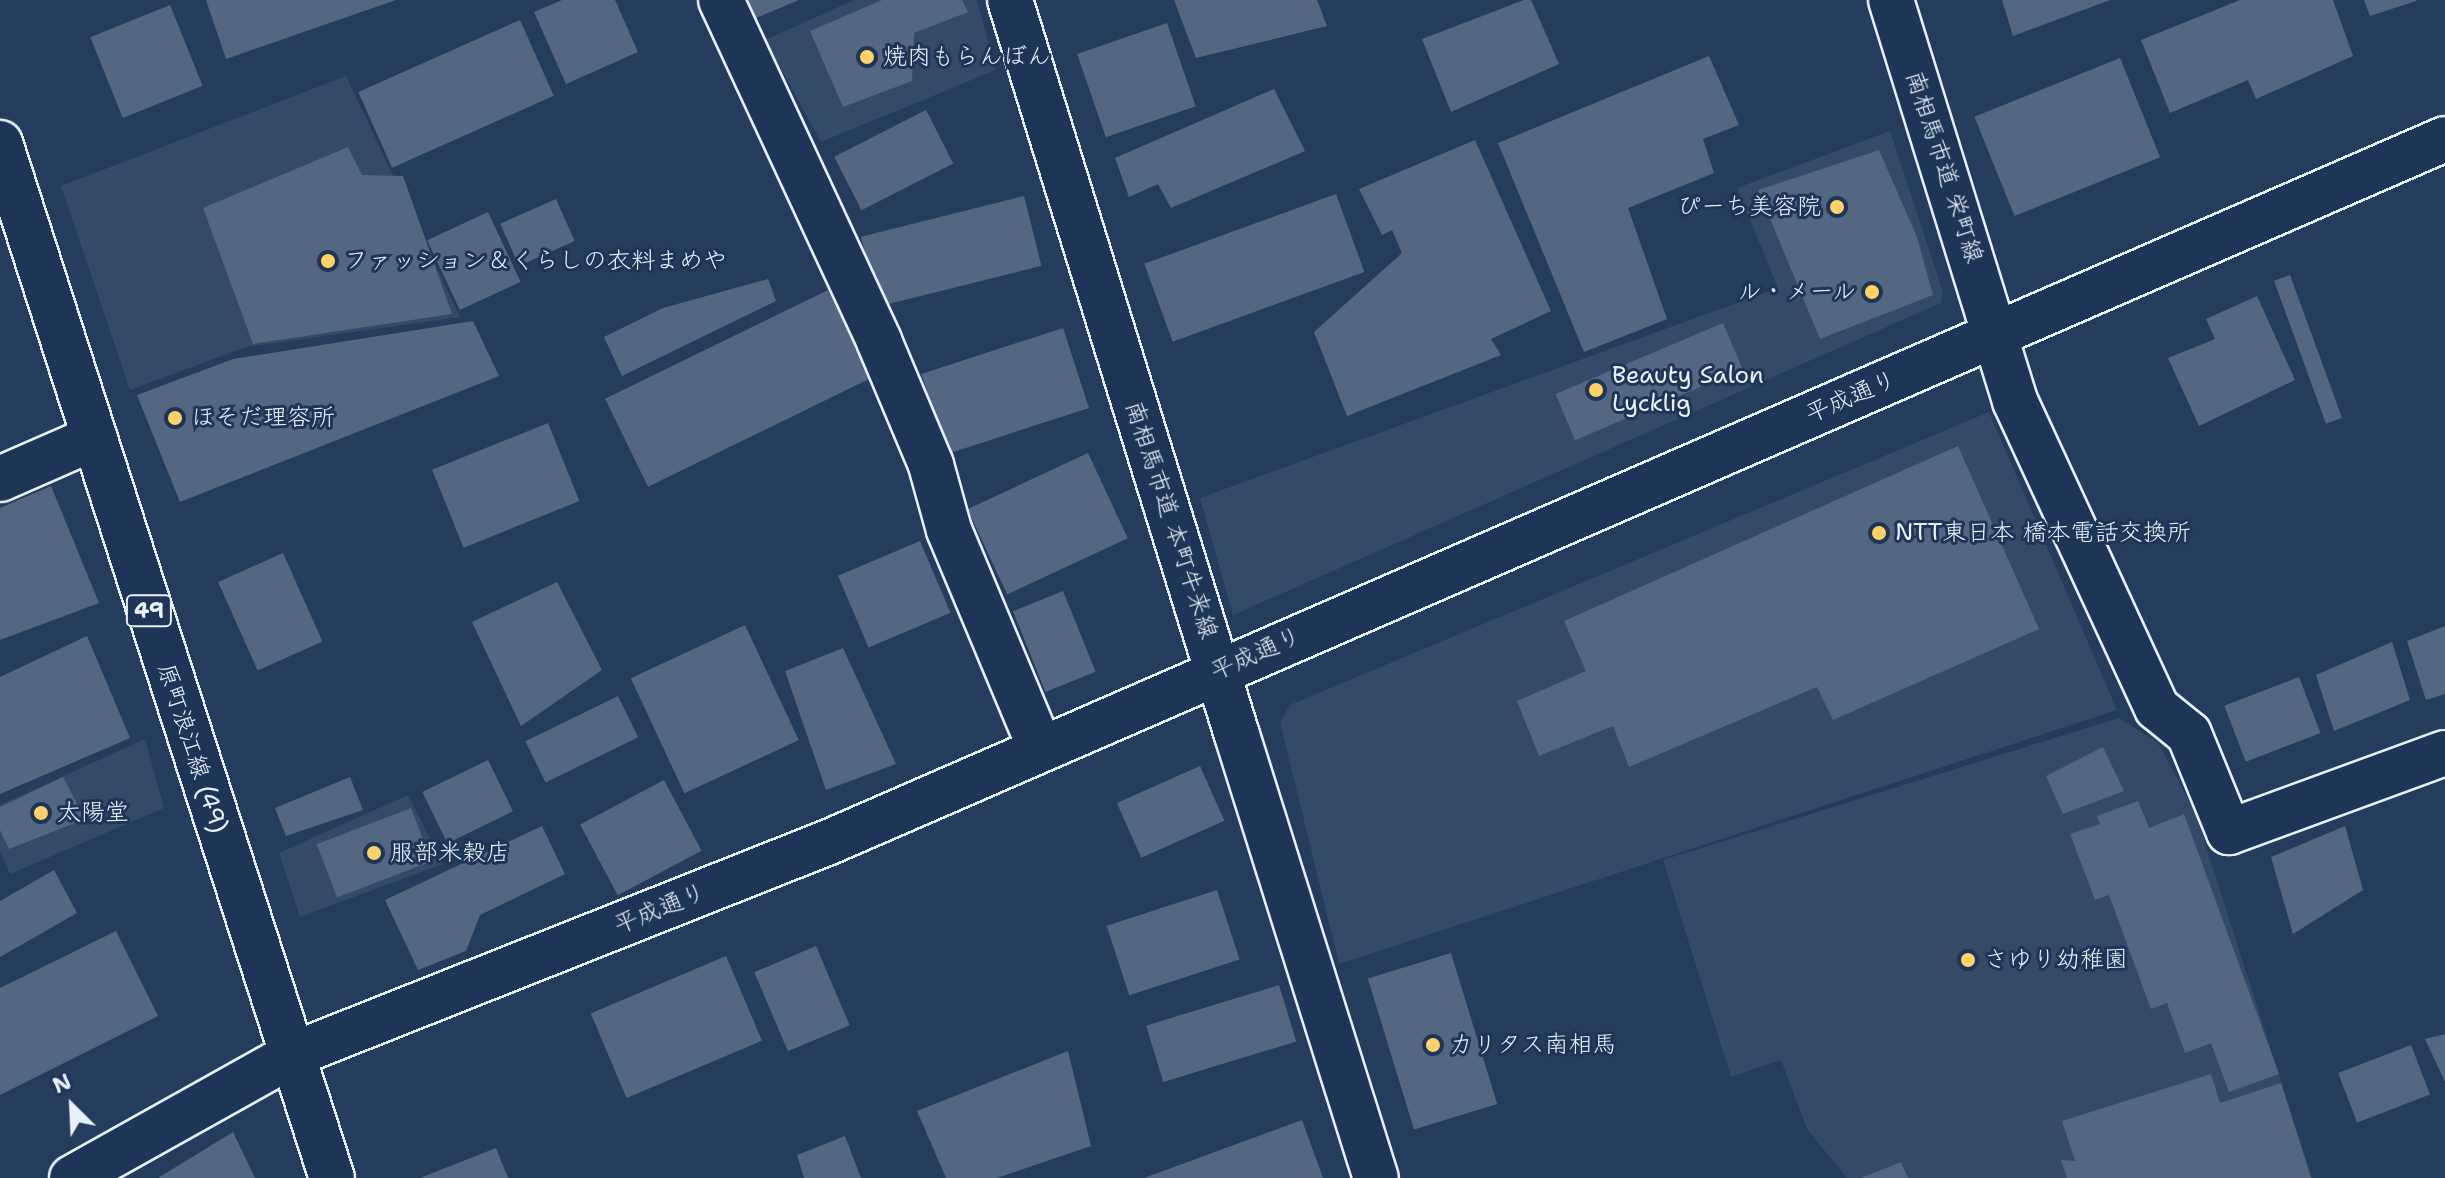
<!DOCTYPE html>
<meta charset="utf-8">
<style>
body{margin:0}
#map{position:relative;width:2445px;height:1178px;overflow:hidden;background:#253d5d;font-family:"Shantell Sans","Klee One",sans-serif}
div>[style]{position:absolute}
.built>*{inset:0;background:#334a68}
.building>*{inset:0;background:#536782;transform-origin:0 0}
.roads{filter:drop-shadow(2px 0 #e8f1f8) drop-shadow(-2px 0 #e8f1f8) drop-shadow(0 2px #e8f1f8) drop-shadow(0 -2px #e8f1f8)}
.minor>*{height:44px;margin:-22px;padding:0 22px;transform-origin:22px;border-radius:22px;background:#1d3557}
.tertiary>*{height:44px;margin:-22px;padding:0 22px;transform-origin:22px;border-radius:22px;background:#1d3557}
.primary>*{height:44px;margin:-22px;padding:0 22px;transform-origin:22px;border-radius:22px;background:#1d3557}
.dots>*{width:22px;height:22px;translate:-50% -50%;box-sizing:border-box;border:4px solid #1d3557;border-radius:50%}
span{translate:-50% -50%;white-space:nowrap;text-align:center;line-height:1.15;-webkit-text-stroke:6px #1d3557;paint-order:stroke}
.shield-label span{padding:2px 6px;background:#1d3557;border:2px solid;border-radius:6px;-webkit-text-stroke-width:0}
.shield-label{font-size:22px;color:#e8f1f8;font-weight:700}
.poi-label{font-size:24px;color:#e8f1f8}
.left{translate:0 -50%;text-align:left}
.right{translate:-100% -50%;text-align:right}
.street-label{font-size:24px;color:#e8f1f8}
.north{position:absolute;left:32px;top:1066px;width:80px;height:80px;-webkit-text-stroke:6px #1d3557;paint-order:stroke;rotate:336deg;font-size:22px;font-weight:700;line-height:32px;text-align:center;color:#e8f1f8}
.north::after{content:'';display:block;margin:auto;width:28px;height:36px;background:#e8f1f8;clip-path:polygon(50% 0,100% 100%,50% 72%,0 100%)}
</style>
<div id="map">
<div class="built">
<div style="clip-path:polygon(854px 0,977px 0,996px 70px,821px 142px,765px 40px)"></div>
<div style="clip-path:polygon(346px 76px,460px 317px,246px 347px,130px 390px,61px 186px)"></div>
<div style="clip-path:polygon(1890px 131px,1943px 292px,1941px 303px,1233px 615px,1200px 498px,1778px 288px,1737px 188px)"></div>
<div style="clip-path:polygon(1989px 412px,2117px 710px,1339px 964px,1280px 722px,1290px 705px)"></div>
<div style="clip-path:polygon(2119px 718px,2158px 743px,2195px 812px,2312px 1178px,1847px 1178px,1807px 1129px,1781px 1060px,1731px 1077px,1663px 860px)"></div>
<div style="clip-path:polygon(145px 739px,164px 808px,10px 874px,0 851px,0 805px)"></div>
<div style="clip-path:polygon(408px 795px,443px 864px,300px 917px,279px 853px)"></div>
</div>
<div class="building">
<div style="clip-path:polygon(206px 0,396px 0,226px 59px)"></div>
<div style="clip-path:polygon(562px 0,615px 0,638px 52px,566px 84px,534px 12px)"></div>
<div style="clip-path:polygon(748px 0,799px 0,756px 18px)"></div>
<div style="clip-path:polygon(882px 0,962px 0,968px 12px,914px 33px,912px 81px,843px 107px,810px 31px)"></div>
<div style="clip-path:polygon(1174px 0,1317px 0,1327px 26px,1196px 58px)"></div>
<div style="clip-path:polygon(1524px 0,1531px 0,1559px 64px,1451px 112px,1422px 39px)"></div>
<div style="clip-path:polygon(2002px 0,2110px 0,2013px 36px)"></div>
<div style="clip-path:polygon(2240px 0,2333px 0,2353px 56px,2256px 99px,2248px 80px,2170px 113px,2141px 40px)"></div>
<div style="clip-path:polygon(2364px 0,2416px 0,2416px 1px,2370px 16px)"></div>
<div style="left:170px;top:5px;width:87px;height:86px;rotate:68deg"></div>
<div style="left:520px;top:20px;width:83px;height:177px;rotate:66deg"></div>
<div style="left:1167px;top:23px;width:88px;height:95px;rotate:71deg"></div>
<div style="clip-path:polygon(1709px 56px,1739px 125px,1703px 139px,1714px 173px,1628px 208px,1667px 319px,1584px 352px,1498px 143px)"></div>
<div style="left:2120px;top:58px;width:107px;height:157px;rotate:68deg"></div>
<div style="clip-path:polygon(1274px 89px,1305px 151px,1171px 208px,1158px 184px,1129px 197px,1115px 158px)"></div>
<div style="left:926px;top:110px;width:60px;height:103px;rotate:63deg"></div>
<div style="clip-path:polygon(1475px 140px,1551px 311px,1491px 339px,1501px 355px,1347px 416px,1314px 332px,1402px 253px,1392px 230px,1382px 235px,1359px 189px)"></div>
<div style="clip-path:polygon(348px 147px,362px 175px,403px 176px,452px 314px,253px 344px,203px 208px)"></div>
<div style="clip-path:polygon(1879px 150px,1917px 237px,1933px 295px,1820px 339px,1758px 190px)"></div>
<div style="left:1336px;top:194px;width:83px;height:204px;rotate:70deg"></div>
<div style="left:1024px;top:196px;width:72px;height:168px;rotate:76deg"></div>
<div style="left:556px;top:199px;width:46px;height:61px;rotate:66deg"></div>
<div style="left:488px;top:212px;width:77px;height:67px;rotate:65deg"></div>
<div style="left:2290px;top:275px;width:152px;height:17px;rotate:70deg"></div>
<div style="clip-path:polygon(768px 279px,776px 301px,622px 376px,604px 337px,663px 308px)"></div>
<div style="left:828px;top:290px;width:98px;height:248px;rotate:64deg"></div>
<div style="clip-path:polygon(2257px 296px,2295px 380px,2199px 426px,2168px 358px,2215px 339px,2206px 319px)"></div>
<div style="clip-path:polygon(473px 321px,499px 376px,180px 502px,137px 395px,233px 359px)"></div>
<div style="left:1723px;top:323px;width:50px;height:182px;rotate:67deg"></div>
<div style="left:1063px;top:328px;width:84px;height:149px;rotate:72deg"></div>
<div style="left:548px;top:423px;width:84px;height:125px;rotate:68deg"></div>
<div style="clip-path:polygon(1958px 446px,2039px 629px,1833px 720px,1817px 687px,1629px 767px,1613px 726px,1539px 756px,1517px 701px,1586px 671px,1564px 621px)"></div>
<div style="left:1088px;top:453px;width:94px;height:133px;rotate:65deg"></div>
<div style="clip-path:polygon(51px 486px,99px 603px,0 640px,0 508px)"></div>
<div style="left:920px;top:541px;width:78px;height:89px;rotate:67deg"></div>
<div style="left:283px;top:553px;width:97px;height:71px;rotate:66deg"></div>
<div style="clip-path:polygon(557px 582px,602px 670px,521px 726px,472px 622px)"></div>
<div style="left:1063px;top:591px;width:87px;height:54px;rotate:68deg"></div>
<div style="left:745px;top:625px;width:127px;height:126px;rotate:65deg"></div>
<div style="clip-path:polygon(2445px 626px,2445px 694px,2426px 700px,2407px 641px)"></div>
<div style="clip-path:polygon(87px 636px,130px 738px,0 794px,0 677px)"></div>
<div style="clip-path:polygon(2392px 642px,2410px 700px,2334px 731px,2316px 675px)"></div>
<div style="clip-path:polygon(843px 648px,896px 764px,826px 790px,785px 671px)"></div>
<div style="left:2299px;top:677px;width:60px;height:80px;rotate:69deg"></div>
<div style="left:618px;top:696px;width:46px;height:103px;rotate:64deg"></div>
<div style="clip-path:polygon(2103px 747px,2124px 791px,2063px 814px,2046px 776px)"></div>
<div style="left:488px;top:760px;width:57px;height:73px;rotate:64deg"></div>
<div style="left:1200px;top:766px;width:60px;height:91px;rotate:66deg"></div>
<div style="clip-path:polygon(63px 777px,85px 819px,9px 849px,0 830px,0 807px)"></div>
<div style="clip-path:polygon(350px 777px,363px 810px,286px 836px,275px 808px)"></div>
<div style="left:664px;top:780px;width:80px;height:95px;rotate:62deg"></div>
<div style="clip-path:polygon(2138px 801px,2149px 828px,2184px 814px,2279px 1074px,2229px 1092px,2211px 1043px,2185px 1053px,2167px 1003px,2151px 1009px,2109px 895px,2095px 900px,2070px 834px,2100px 824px,2097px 816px)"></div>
<div style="left:411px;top:808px;width:57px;height:101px;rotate:69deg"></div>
<div style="clip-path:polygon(542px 826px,565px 874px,480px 915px,466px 951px,418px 970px,385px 900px)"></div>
<div style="clip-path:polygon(2345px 826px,2363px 890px,2293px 934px,2271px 857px)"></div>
<div style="clip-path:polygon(54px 870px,77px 913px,0 957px,0 901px)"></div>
<div style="left:1217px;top:890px;width:73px;height:116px;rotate:72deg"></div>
<div style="clip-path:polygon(116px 931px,158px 1016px,0 1095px,0 988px)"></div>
<div style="left:816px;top:946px;width:86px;height:67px;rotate:67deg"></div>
<div style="left:1451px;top:953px;width:158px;height:87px;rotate:73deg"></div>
<div style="left:726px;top:956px;width:92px;height:147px;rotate:67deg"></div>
<div style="left:1279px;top:985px;width:59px;height:139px;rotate:73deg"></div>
<div style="clip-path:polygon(2445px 1034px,2445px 1082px,2425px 1039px)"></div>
<div style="left:2411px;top:1045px;width:53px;height:78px;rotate:69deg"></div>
<div style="clip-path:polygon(1068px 1051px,1091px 1146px,997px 1178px,946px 1178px,917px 1111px)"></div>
<div style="clip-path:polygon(2211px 1074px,2220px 1103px,2281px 1083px,2311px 1178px,2067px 1178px,2061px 1160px,2075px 1161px,2062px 1121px)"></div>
<div style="clip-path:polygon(1302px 1120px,1323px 1178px,1144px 1178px)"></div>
<div style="clip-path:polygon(233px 1132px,255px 1178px,158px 1178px)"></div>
<div style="clip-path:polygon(845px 1136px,861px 1178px,804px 1178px,797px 1155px)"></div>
<div style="clip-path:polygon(496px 1148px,508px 1178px,420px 1178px)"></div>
<div style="clip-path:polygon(1901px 1162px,1908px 1178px,1861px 1178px)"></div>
</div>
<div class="roads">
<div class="minor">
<div style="left:721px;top:0;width:376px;rotate:65.1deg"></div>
<div style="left:879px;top:341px;width:134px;rotate:67.2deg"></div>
<div style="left:931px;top:465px;width:67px;rotate:74.5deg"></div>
<div style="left:949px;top:530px;width:236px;rotate:67.3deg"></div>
<div style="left:1891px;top:0;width:420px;rotate:72.8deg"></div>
<div style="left:2015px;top:401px;width:338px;rotate:65.2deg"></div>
<div style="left:2157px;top:708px;width:41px;rotate:39.1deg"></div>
<div style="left:2189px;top:734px;width:106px;rotate:67.8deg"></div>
<div style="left:2229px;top:832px;width:230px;rotate:-20.1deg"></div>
<div style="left:0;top:479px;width:103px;rotate:-23.6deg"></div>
<div style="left:1237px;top:735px;width:464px;rotate:72.6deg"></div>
</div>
<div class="tertiary">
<div style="left:1010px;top:0;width:769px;rotate:72.84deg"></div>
<div style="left:72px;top:1178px;width:252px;rotate:-29.2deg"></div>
<div style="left:292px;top:1055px;width:578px;rotate:-21.64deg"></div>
<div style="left:829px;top:842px;width:1762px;rotate:-23.51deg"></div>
</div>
<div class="primary">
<div style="left:0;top:143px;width:1087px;rotate:72.22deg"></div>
</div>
</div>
<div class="dots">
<div style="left:867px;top:57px;background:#ffd166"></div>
<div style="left:1837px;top:207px;background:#ffd166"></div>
<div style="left:328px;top:261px;background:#ffd166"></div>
<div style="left:1872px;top:292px;background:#ffd166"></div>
<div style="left:1596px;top:390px;background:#ffd166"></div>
<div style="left:175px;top:418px;background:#ffd166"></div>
<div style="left:1879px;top:533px;background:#ffd166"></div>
<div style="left:41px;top:813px;background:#ffd166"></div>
<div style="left:374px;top:853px;background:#ffd166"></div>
<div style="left:1968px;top:960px;background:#ffd166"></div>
<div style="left:1433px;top:1045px;background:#ffd166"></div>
</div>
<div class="shield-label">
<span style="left:149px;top:611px">49</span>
</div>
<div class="poi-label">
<span class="left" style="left:883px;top:57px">焼肉もらんぼん</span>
<span class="right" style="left:1821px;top:207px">ぴーち美容院</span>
<span class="left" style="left:344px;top:261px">ファッション＆くらしの衣料まめや</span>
<span class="right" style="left:1856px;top:292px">ル・メール</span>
<span class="left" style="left:1612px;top:390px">Beauty Salon<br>Lycklig</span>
<span class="left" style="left:191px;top:418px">ほそだ理容所</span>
<span class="left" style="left:1895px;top:533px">NTT東日本 橋本電話交換所</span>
<span class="left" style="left:57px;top:813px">太陽堂</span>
<span class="left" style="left:390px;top:853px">服部米穀店</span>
<span class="left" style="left:1984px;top:960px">さゆり幼稚園</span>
<span class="left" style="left:1449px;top:1045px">カリタス南相馬</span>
</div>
<div class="street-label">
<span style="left:1944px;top:167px;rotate:72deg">南相馬市道 栄町線</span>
<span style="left:1851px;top:397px;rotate:-23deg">平成通り</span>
<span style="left:1171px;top:520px;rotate:72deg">南相馬市道 本町牛来線</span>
<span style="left:1256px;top:654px;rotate:-24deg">平成通り</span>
<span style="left:192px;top:748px;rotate:72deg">原町浪江線 (49)</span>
<span style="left:660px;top:909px;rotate:-22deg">平成通り</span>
</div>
<div class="north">N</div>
</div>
